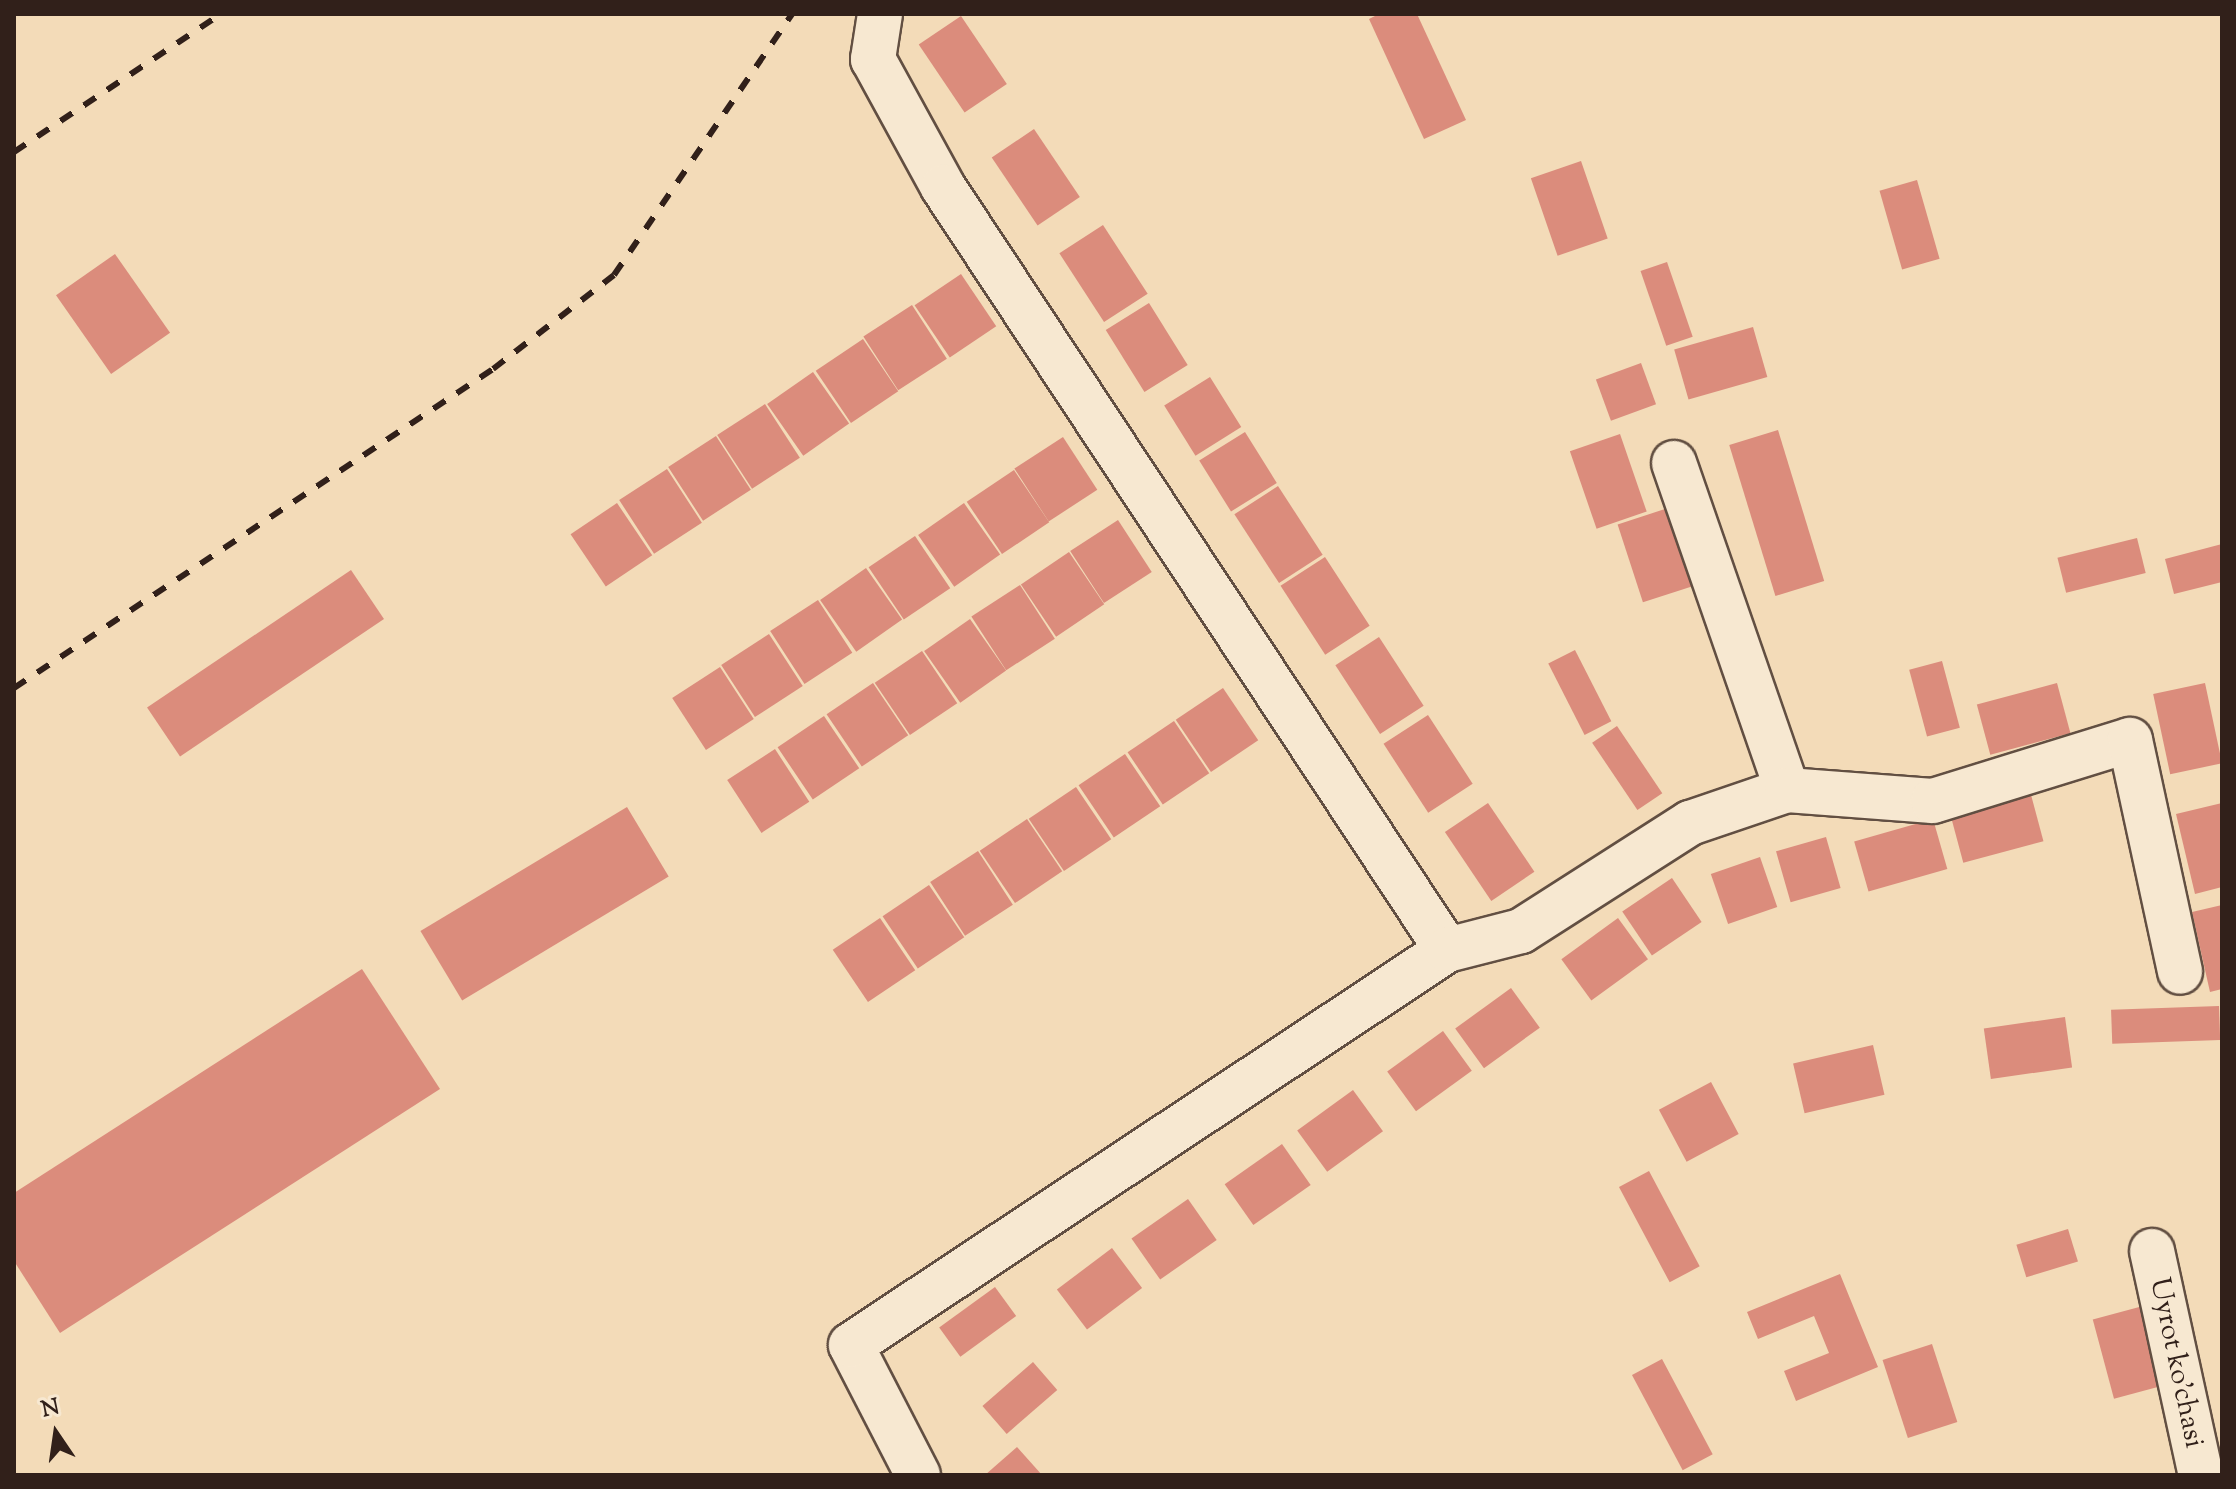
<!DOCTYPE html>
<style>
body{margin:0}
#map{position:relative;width:2236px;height:1489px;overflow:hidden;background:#f3dbb8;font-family:"Sorts Mill Goudy",serif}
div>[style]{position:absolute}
.building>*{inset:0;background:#db8c7c;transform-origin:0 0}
.roads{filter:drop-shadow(2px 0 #624f42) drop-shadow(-2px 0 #624f42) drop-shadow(0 2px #624f42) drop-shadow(0 -2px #624f42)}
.minor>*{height:44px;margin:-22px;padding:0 22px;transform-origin:22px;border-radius:22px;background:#f7e8d1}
.rail>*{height:6px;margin-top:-3px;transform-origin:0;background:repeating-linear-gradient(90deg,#31201a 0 14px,transparent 0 28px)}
span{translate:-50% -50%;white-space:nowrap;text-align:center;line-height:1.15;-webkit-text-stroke:7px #f7e8d1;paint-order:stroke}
.street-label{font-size:28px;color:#31201a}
.frame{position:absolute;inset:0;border:16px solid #31201a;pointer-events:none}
.north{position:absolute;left:16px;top:1393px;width:80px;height:80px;-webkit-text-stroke:6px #f7e8d1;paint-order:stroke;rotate:347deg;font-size:22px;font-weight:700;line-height:32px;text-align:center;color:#31201a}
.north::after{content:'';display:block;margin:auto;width:28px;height:36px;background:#31201a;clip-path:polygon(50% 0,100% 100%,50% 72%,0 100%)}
</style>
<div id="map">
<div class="building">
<div style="clip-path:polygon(1379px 14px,1417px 14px,1466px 120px,1424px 139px,1369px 19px)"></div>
<div style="left:961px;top:16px;width:82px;height:51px;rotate:56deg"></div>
<div style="left:1034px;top:129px;width:82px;height:51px;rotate:56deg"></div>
<div style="left:1581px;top:161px;width:82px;height:53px;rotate:71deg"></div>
<div style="left:1917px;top:180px;width:82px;height:39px;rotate:74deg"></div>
<div style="left:1103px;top:225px;width:82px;height:52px;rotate:57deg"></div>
<div style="left:115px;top:254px;width:96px;height:72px;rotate:55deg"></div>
<div style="left:1667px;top:262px;width:79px;height:28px;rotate:71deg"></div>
<div style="left:961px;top:274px;width:63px;height:56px;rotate:56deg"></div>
<div style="left:1149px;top:303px;width:73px;height:51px;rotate:58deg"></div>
<div style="left:912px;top:305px;width:64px;height:58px;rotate:57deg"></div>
<div style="left:1753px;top:327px;width:52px;height:82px;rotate:74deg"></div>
<div style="left:863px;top:339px;width:63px;height:57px;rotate:56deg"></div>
<div style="left:1641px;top:363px;width:44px;height:48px;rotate:70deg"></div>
<div style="left:813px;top:372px;width:63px;height:56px;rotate:55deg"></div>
<div style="left:1210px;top:377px;width:59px;height:54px;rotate:58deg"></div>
<div style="left:765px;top:404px;width:64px;height:57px;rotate:57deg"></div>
<div style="left:1778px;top:430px;width:158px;height:51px;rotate:73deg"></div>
<div style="left:1245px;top:432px;width:60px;height:54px;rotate:58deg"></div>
<div style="left:1620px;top:434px;width:82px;height:53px;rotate:71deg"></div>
<div style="left:716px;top:436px;width:64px;height:57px;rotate:57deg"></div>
<div style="left:1063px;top:437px;width:63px;height:58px;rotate:57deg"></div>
<div style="left:667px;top:469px;width:64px;height:57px;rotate:57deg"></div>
<div style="left:1014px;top:470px;width:63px;height:57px;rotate:56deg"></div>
<div style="left:1278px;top:486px;width:82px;height:52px;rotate:57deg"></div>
<div style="left:617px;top:503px;width:63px;height:56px;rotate:56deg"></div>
<div style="left:964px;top:503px;width:63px;height:56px;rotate:55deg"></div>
<div style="left:1668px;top:508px;width:82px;height:53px;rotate:72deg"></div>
<div style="left:1118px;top:520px;width:62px;height:57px;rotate:57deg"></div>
<div style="left:915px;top:536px;width:63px;height:56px;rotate:56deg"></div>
<div style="left:2137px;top:538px;width:36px;height:82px;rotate:76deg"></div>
<div style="clip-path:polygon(2222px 544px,2222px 582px,2174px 594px,2165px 559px)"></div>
<div style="left:1069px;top:552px;width:63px;height:58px;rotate:56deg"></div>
<div style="left:1325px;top:557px;width:82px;height:53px;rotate:57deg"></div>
<div style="left:866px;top:568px;width:63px;height:56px;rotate:55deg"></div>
<div style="left:351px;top:570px;width:59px;height:246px;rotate:56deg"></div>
<div style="left:1020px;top:585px;width:64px;height:58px;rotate:57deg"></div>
<div style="left:818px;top:600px;width:63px;height:57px;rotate:57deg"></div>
<div style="left:970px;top:619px;width:63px;height:56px;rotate:55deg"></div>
<div style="left:769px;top:634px;width:62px;height:57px;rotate:57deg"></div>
<div style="left:1379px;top:637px;width:82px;height:52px;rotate:57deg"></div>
<div style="left:1575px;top:650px;width:80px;height:30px;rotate:63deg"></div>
<div style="left:922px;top:651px;width:63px;height:57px;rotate:56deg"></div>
<div style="left:1942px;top:661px;width:69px;height:34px;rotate:75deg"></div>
<div style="left:720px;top:667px;width:62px;height:57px;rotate:57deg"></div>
<div style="left:873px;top:683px;width:63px;height:56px;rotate:56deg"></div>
<div style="left:2057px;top:683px;width:52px;height:83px;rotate:75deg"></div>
<div style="left:2205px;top:683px;width:82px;height:53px;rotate:78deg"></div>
<div style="left:1223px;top:688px;width:63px;height:57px;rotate:56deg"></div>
<div style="left:1428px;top:715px;width:82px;height:53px;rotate:57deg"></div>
<div style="left:824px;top:716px;width:63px;height:56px;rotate:56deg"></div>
<div style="left:1174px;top:721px;width:63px;height:56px;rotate:56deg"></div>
<div style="left:1617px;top:726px;width:81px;height:30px;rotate:56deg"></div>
<div style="left:775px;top:749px;width:63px;height:57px;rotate:57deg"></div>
<div style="left:1125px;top:754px;width:63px;height:56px;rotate:56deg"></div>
<div style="left:1076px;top:787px;width:63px;height:57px;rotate:56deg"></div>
<div style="left:2030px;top:791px;width:52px;height:83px;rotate:75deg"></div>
<div style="left:1488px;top:803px;width:83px;height:52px;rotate:56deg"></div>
<div style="clip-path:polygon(2222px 803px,2222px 887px,2195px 894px,2176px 814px)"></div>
<div style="left:627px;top:807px;width:81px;height:241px;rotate:59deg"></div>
<div style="left:1027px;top:819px;width:63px;height:57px;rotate:56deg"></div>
<div style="left:1933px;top:819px;width:52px;height:82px;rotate:74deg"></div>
<div style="left:1826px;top:837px;width:53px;height:52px;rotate:74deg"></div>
<div style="left:978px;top:851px;width:64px;height:57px;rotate:57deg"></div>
<div style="left:1760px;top:857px;width:53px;height:52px;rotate:71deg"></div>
<div style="left:1672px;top:878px;width:53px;height:60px;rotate:56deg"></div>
<div style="left:929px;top:885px;width:63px;height:56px;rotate:56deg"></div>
<div style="clip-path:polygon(2222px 905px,2222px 989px,2210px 992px,2192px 912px)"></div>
<div style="left:880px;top:918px;width:63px;height:57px;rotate:56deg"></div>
<div style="left:1618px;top:918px;width:51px;height:70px;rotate:54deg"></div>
<div style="clip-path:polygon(362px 969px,440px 1089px,60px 1333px,14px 1261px,14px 1193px)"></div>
<div style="left:1511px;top:988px;width:49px;height:69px;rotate:54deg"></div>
<div style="left:2219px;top:1006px;width:34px;height:108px;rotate:88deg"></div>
<div style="left:2065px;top:1017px;width:51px;height:82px;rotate:82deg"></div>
<div style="left:1443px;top:1031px;width:49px;height:69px;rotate:54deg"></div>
<div style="left:1873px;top:1045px;width:51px;height:82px;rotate:77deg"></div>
<div style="left:1711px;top:1082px;width:59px;height:59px;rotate:62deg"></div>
<div style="left:1353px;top:1090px;width:51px;height:69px;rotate:54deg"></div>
<div style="left:1282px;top:1144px;width:50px;height:70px;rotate:55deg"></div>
<div style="left:1649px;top:1171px;width:108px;height:34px;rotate:62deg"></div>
<div style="left:1188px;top:1199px;width:50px;height:69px;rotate:55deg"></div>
<div style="left:2068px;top:1229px;width:34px;height:54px;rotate:73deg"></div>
<div style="left:1112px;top:1248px;width:50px;height:69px;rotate:53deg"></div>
<div style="clip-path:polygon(1840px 1274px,1878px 1367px,1796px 1401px,1784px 1371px,1829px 1353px,1814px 1316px,1758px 1339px,1747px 1312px)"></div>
<div style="left:995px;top:1287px;width:36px;height:69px;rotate:54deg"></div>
<div style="left:2143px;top:1306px;width:82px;height:52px;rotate:75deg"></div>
<div style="left:1932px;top:1344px;width:82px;height:52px;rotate:72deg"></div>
<div style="left:1662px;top:1359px;width:108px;height:34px;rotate:62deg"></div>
<div style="left:1033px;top:1362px;width:37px;height:67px;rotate:49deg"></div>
<div style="clip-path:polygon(1017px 1447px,1042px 1475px,985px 1475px)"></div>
</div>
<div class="roads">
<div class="minor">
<div style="left:880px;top:14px;width:46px;rotate:98.8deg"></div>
<div style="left:873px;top:59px;width:146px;rotate:61.3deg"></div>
<div style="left:943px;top:187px;width:914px;rotate:56.55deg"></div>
<div style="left:1674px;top:463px;width:346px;rotate:70.9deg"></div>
<div style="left:2152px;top:1251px;width:229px;rotate:77.7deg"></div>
<div style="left:918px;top:1475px;width:146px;rotate:-117.3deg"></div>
<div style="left:851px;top:1345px;width:715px;rotate:-33.53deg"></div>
<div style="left:1447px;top:950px;width:76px;rotate:-14.4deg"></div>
<div style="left:1521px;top:931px;width:201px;rotate:-32.6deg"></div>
<div style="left:1690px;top:823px;width:102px;rotate:-18.8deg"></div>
<div style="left:1787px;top:790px;width:146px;rotate:4.3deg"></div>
<div style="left:1933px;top:801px;width:206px;rotate:-17.2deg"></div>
<div style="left:2130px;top:740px;width:237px;rotate:77.8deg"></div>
</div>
</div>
<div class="rail">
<div style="left:14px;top:152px;width:249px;rotate:-33.7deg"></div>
<div style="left:14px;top:688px;width:576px;rotate:-33.66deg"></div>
<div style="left:493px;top:369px;width:153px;rotate:-37.8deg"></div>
<div style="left:614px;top:275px;width:316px;rotate:-55.7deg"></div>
</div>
<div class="street-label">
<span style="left:2176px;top:1363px;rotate:78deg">Uyrot ko'chasi</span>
</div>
<div class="frame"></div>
<div class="north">N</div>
</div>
